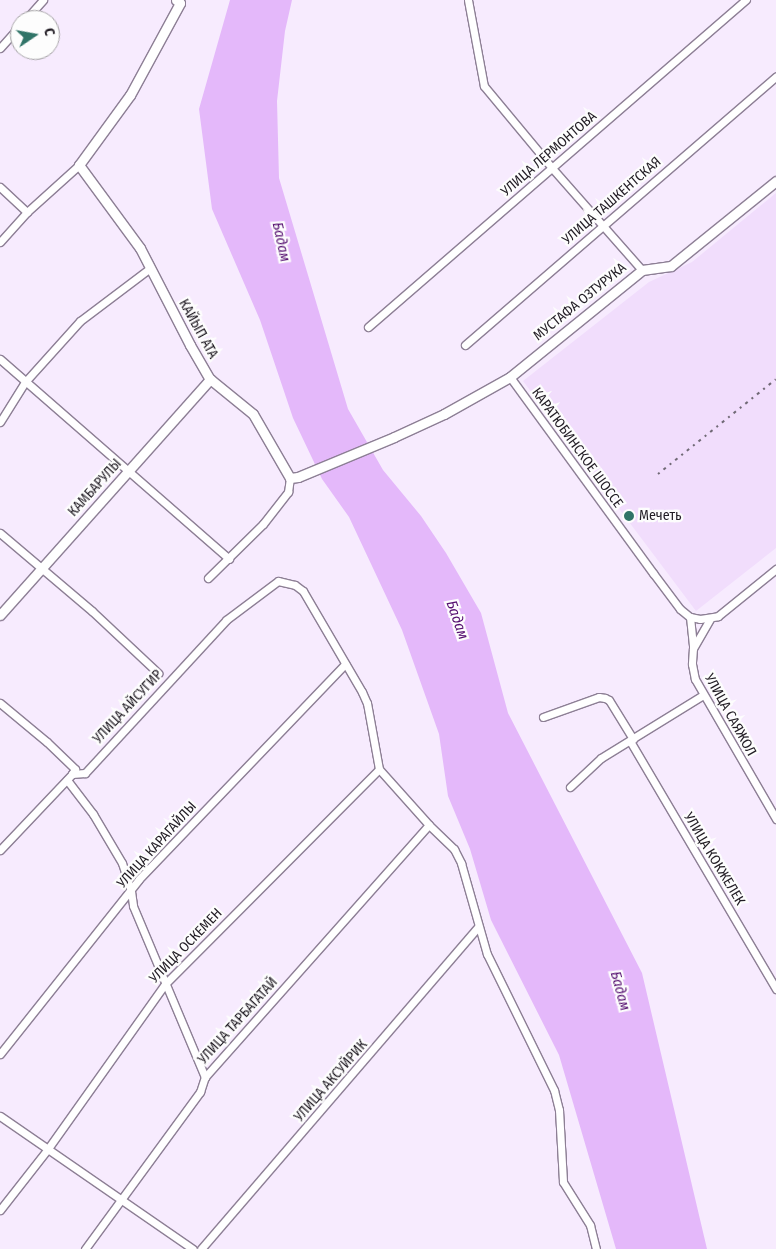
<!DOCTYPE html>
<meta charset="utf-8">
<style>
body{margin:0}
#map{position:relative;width:776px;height:1249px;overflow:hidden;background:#f7ebfe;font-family:"Fira Sans Condensed",sans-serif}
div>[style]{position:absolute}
.built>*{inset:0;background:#f1ddfc}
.water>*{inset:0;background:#e4b8fa}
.roads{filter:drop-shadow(1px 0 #8d7f95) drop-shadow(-1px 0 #8d7f95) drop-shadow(0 1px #8d7f95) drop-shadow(0 -1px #8d7f95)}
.minor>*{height:7px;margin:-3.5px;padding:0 3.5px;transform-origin:3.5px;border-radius:3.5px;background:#fff}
.tertiary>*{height:9px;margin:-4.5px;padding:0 4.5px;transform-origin:4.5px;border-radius:4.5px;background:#fff}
.rail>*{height:2px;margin-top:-1px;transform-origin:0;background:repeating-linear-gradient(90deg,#706975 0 2.5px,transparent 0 7.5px)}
.dots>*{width:14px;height:14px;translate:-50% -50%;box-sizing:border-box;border:2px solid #fdfdfd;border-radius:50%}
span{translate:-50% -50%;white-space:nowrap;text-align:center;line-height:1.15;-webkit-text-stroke:4.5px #fdfdfd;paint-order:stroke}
.street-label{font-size:14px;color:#211c24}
.poi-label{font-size:14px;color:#211c24}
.left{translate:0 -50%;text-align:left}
.water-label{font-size:15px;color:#561071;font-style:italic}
.north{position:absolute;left:10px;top:10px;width:50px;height:50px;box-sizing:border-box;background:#fdfdfd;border:1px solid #a5a3a6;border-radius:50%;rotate:78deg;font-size:14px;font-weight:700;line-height:20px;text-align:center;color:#211c24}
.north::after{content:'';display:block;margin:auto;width:18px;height:22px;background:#307468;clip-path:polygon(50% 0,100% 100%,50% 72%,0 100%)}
</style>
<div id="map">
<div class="built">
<div style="clip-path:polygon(776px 193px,776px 548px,696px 611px,523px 381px,649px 282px,692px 262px)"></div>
</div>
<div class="water">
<div style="clip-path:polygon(230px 0,292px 0,285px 31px,277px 101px,279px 178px,348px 409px,383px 470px,421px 516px,446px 553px,481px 613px,508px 713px,642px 973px,707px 1249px,616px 1249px,559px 1055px,491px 920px,470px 849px,448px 796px,439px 734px,402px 630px,349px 517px,322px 479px,293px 418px,260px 320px,212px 209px,199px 109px)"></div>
</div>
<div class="roads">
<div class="minor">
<div style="left:468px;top:0;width:87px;rotate:79.5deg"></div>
<div style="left:484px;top:86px;width:107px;rotate:50.3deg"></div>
<div style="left:552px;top:168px;width:136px;rotate:48.6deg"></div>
<div style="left:25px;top:20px;width:27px;rotate:-48deg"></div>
<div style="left:0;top:48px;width:30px;rotate:-48deg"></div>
<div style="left:0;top:187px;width:37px;rotate:43deg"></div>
<div style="left:0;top:242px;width:40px;rotate:-48deg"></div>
<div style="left:27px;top:212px;width:70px;rotate:-42.1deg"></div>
<div style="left:368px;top:327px;width:500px;rotate:-40.9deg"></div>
<div style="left:465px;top:345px;width:411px;rotate:-40.8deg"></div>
<div style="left:0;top:359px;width:304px;rotate:41.1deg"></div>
<div style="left:510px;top:377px;width:243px;rotate:53.9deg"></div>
<div style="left:653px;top:573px;width:45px;rotate:53.1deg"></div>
<div style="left:680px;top:609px;width:13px;rotate:39deg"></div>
<div style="left:690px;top:617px;width:10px;rotate:11deg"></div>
<div style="left:700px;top:619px;width:18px;rotate:-9deg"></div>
<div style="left:718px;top:616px;width:75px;rotate:-39deg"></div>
<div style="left:0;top:422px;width:47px;rotate:-58deg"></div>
<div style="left:25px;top:382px;width:82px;rotate:-48deg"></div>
<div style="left:80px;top:321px;width:88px;rotate:-37.1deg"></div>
<div style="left:0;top:533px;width:121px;rotate:40.3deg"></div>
<div style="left:92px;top:611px;width:91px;rotate:43.2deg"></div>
<div style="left:208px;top:578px;width:77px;rotate:-44.5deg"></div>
<div style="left:263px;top:524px;width:41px;rotate:-52deg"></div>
<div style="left:288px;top:492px;width:14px;rotate:-82deg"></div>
<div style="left:690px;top:617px;width:30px;rotate:84deg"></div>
<div style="left:710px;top:619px;width:34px;rotate:120deg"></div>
<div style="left:693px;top:648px;width:16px;rotate:94deg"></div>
<div style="left:692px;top:664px;width:15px;rotate:79deg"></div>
<div style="left:695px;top:679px;width:162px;rotate:59.9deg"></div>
<div style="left:0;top:703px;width:61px;rotate:39.7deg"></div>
<div style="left:47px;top:742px;width:39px;rotate:44deg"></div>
<div style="left:75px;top:769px;width:6px;rotate:121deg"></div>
<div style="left:543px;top:717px;width:59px;rotate:-19.7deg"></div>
<div style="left:599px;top:697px;width:6px;rotate:9deg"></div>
<div style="left:605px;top:698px;width:4px;rotate:27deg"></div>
<div style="left:609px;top:700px;width:46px;rotate:58.4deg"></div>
<div style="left:630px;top:741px;width:288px;rotate:59.5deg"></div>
<div style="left:67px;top:780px;width:43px;rotate:52.6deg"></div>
<div style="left:93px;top:814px;width:57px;rotate:59.4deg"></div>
<div style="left:122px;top:863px;width:29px;rotate:72deg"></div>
<div style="left:131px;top:891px;width:15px;rotate:82deg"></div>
<div style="left:133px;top:906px;width:186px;rotate:67.2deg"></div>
<div style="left:570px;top:787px;width:42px;rotate:-43.1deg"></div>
<div style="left:601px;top:758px;width:120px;rotate:-31.7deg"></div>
<div style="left:0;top:850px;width:105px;rotate:-46.5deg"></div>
<div style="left:72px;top:774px;width:13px;rotate:-4deg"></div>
<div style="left:85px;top:773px;width:208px;rotate:-47.3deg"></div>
<div style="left:226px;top:620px;width:65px;rotate:-36.9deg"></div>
<div style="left:278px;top:581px;width:17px;rotate:13deg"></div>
<div style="left:295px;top:585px;width:10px;rotate:37deg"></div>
<div style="left:303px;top:591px;width:117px;rotate:59.7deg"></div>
<div style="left:362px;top:692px;width:12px;rotate:66deg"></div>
<div style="left:367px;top:703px;width:67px;rotate:79.7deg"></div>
<div style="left:379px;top:769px;width:75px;rotate:48.2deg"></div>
<div style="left:429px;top:825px;width:35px;rotate:44deg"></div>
<div style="left:454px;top:849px;width:16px;rotate:63deg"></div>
<div style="left:461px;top:863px;width:95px;rotate:74.1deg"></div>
<div style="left:487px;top:954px;width:152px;rotate:63.8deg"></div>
<div style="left:554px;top:1090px;width:21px;rotate:76deg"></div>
<div style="left:559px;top:1110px;width:72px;rotate:86.8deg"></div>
<div style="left:563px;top:1182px;width:51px;rotate:57.9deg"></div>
<div style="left:590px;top:1225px;width:25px;rotate:76deg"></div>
<div style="left:0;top:1054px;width:223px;rotate:-51.5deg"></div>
<div style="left:139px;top:879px;width:298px;rotate:-46.2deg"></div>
<div style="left:0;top:1116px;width:234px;rotate:34.6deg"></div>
<div style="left:0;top:1210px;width:76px;rotate:-51.9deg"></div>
<div style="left:47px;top:1150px;width:204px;rotate:-54.6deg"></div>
<div style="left:165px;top:984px;width:303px;rotate:-45.1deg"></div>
<div style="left:85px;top:1249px;width:195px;rotate:-53.8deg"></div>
<div style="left:200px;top:1092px;width:16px;rotate:-72deg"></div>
<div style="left:205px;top:1077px;width:337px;rotate:-48.4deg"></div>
<div style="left:201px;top:1249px;width:425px;rotate:-49.3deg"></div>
</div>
<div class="tertiary">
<div style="left:176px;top:0;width:5px;rotate:37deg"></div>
<div style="left:180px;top:3px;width:105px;rotate:118.5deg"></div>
<div style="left:130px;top:95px;width:87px;rotate:126.1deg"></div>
<div style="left:79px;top:165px;width:103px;rotate:53.7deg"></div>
<div style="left:140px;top:248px;width:109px;rotate:62.7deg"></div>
<div style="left:190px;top:345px;width:39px;rotate:60deg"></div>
<div style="left:210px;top:379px;width:55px;rotate:39.1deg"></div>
<div style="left:253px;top:414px;width:74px;rotate:60deg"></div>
<div style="left:290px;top:478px;width:8px;rotate:-7deg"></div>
<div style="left:298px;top:477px;width:104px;rotate:-22.6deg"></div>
<div style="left:394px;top:437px;width:55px;rotate:-24.7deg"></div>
<div style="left:444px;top:414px;width:76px;rotate:-29.3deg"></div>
<div style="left:510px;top:377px;width:170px;rotate:-39deg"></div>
<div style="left:642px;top:270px;width:29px;rotate:-8deg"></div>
<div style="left:671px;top:266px;width:135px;rotate:-39deg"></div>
<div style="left:0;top:615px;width:316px;rotate:-48.3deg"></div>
</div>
</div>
<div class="rail">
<div style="left:658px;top:474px;width:151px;rotate:-38.8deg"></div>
</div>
<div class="dots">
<div style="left:629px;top:516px;background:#307468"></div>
</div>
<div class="street-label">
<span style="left:549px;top:154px;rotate:-41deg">УЛИЦА ЛЕРМОНТОВА</span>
<span style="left:612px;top:201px;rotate:-41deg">УЛИЦА ТАШКЕНТСКАЯ</span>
<span style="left:580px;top:302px;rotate:-39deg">МУСТАФА ОЗТУРУКА</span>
<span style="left:198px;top:329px;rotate:61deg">КАЙЫП АТА</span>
<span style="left:577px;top:448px;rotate:54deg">КАРАТЮБИНСКОЕ ШОССЕ</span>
<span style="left:95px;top:488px;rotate:-48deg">КАМБАРУЛЫ</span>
<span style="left:128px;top:707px;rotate:-47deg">УЛИЦА АЙСУГИР</span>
<span style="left:730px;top:715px;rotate:61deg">УЛИЦА САЯЖОЛ</span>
<span style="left:157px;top:845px;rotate:-48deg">УЛИЦА КАРАГАЙЛЫ</span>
<span style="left:714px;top:859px;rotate:59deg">УЛИЦА КОКЖЕЛЕК</span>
<span style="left:186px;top:946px;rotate:-46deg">УЛИЦА ОСКЕМЕН</span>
<span style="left:238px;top:1021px;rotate:-48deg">УЛИЦА ТАРБАГАТАЙ</span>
<span style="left:331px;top:1081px;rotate:-49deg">УЛИЦА АКСУЙРИК</span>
</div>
<div class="poi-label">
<span class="left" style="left:639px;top:516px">Мечеть</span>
</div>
<div class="water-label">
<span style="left:281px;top:242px;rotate:78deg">Бадам</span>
<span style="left:457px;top:620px;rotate:71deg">Бадам</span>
<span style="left:620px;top:991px;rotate:75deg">Бадам</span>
</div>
<div class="north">С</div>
</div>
